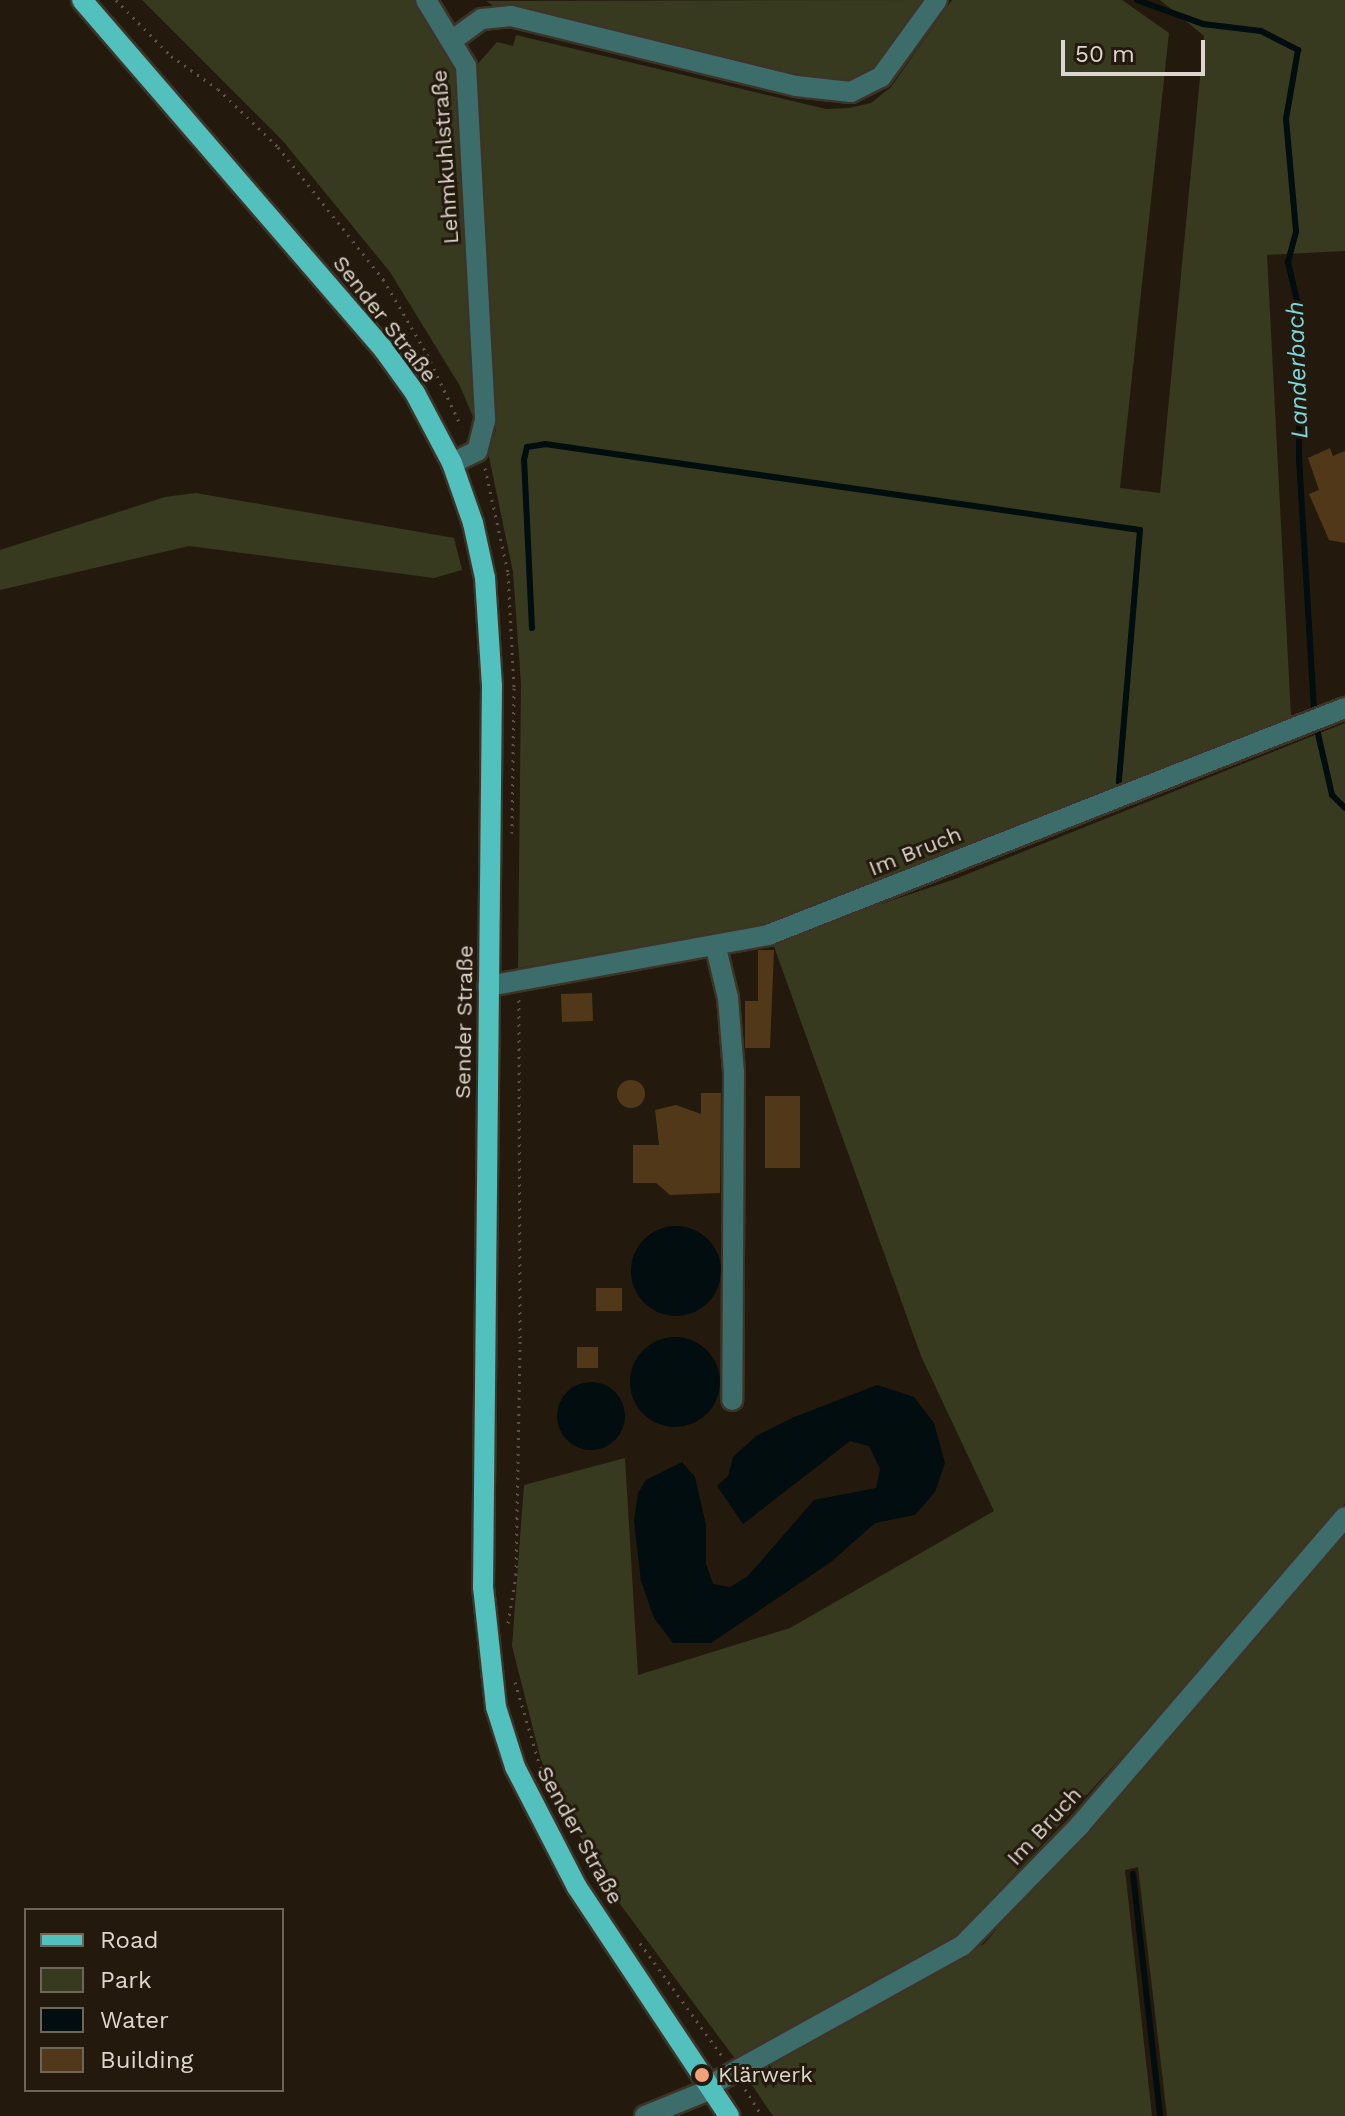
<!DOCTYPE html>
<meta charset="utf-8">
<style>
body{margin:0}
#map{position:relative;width:1345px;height:2116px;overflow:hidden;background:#231a0d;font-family:"Work Sans",sans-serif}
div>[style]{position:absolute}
.green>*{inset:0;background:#373a1f}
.water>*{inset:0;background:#010d0e}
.round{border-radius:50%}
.stream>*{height:6px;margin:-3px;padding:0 3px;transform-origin:3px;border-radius:3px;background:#010d0e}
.building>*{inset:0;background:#513819;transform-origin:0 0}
.path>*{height:3px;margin-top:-1.5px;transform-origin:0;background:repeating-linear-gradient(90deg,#5c5448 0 2px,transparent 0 8px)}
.roads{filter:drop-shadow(2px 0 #3d3428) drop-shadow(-2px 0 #3d3428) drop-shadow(0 2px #3d3428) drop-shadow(0 -2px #3d3428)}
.minor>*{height:20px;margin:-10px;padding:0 10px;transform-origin:10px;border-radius:10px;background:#3d6d6a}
.major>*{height:20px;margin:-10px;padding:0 10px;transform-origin:10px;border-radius:10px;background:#52c0bc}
.dots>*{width:22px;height:22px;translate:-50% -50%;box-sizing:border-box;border:4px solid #231a0d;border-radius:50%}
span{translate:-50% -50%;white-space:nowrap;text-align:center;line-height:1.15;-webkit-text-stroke:6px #231a0d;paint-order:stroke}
.street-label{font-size:22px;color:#ddd6ce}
.poi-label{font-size:22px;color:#ddd6ce}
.left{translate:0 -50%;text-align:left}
.water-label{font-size:24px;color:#7bd7de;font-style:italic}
.legend{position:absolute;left:24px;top:1908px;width:260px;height:184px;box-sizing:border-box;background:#231a0d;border:2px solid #6d655a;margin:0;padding:10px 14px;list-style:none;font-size:24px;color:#ddd6ce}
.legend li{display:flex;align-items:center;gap:16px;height:40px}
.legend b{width:40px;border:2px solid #6d655a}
.scale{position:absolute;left:1061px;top:40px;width:144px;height:36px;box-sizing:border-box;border:4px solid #ddd6ce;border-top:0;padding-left:10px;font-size:24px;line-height:28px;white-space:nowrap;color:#ddd6ce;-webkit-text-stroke:6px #231a0d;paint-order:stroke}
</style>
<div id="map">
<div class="green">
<div style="clip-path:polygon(142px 0,417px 0,458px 69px,476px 424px,460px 386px,390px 272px,283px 141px)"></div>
<div style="clip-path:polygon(927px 0,865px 77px,827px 82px,513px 7px,498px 9px,486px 1px)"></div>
<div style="clip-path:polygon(952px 0,1122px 0,1169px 33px,1120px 488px,1160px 493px,1204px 36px,1160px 0,1345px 0,1345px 251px,1267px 255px,1291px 717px,767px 925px,518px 968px,521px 684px,513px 572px,488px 452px,496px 430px,474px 68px,497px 42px,513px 46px,516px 35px,826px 109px,849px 108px,871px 103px,891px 87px)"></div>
<div style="clip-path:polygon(196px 493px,454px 538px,462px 570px,434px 578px,189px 546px,0 590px,0 550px,165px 497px)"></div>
<div style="clip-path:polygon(1345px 723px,1345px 1503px,1251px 1616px,960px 1933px,736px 2060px,605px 1884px,541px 1760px,512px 1646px,524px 1485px,625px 1458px,638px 1675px,790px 1628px,994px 1511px,921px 1356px,772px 941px,955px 879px)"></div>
<div style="clip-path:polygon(1345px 1525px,1345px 2116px,1167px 2116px,1138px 1867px,1125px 1870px,1152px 2116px,773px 2116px,743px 2072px,984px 1944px)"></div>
</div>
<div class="water">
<div class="round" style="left:631px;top:1226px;width:90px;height:90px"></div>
<div class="round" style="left:630px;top:1337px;width:90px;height:90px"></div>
<div class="round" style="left:557px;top:1382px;width:68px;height:68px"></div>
<div style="clip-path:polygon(877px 1385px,914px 1397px,934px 1423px,945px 1463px,935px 1492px,915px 1515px,875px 1523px,831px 1562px,711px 1643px,673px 1643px,654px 1618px,641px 1581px,634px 1521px,638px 1493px,646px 1480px,682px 1462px,695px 1477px,706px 1525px,706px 1564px,713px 1584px,730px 1587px,748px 1576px,814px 1500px,876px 1488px,880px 1469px,869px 1446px,850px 1441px,743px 1524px,717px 1486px,728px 1476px,733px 1457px,756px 1436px,792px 1418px)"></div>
</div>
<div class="stream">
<div style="left:1137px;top:0;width:70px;rotate:20deg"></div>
<div style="left:1203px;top:24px;width:58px;rotate:6.9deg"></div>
<div style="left:1261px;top:31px;width:42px;rotate:27.2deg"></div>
<div style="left:1298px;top:50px;width:70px;rotate:99.9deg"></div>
<div style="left:1286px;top:119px;width:113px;rotate:84.9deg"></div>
<div style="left:1296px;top:232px;width:31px;rotate:105deg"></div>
<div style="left:1288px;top:262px;width:44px;rotate:76.9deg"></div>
<div style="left:1298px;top:305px;width:153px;rotate:89.6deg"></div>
<div style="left:1299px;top:458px;width:256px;rotate:86.6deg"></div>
<div style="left:532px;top:628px;width:168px;rotate:-92.7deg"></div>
<div style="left:524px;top:460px;width:13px;rotate:-77deg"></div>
<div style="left:527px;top:447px;width:18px;rotate:-9deg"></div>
<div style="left:545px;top:444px;width:601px;rotate:8.22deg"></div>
<div style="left:1140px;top:530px;width:253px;rotate:94.8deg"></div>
<div style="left:1316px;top:725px;width:72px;rotate:77.1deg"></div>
<div style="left:1332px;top:795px;width:18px;rotate:45deg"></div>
<div style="left:1133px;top:1874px;width:244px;rotate:83.6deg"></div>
</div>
<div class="building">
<div style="clip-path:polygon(1330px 448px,1333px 456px,1345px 451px,1345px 543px,1329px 540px,1309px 494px,1319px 490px,1308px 458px)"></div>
<div style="clip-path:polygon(758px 950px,774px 950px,770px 1048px,745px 1048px,745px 1001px,758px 1001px)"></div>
<div style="left:592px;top:993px;width:28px;height:31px;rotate:88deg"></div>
<div class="round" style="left:617px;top:1080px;width:28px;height:28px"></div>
<div style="clip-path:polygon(701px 1093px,721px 1093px,720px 1193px,670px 1195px,656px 1183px,633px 1183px,633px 1145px,659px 1145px,655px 1110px,676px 1105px,701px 1114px)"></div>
<div style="left:765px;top:1096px;width:35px;height:72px"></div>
<div style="left:596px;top:1288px;width:26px;height:23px"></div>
<div style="left:577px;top:1347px;width:21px;height:21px"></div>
</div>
<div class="path">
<div style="left:116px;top:0;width:78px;rotate:45.5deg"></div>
<div style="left:171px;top:56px;width:57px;rotate:35.1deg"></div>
<div style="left:218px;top:89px;width:83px;rotate:44deg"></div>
<div style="left:278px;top:147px;width:169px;rotate:51.5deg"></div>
<div style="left:383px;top:279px;width:87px;rotate:59.6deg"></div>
<div style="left:427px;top:354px;width:80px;rotate:64.7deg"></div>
<div style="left:485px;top:468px;width:107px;rotate:77.6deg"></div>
<div style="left:508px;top:573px;width:115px;rotate:87deg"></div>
<div style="left:514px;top:688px;width:145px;rotate:90.8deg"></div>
<div style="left:508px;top:1623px;width:49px;rotate:-80.5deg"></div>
<div style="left:516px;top:1575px;width:237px;rotate:-89deg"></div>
<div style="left:520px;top:1338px;width:339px;rotate:-90.2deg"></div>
<div style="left:515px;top:1682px;width:92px;rotate:73.5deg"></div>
<div style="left:640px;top:1943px;width:140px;rotate:54deg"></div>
<div style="left:745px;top:2089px;width:32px;rotate:58deg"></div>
</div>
<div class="roads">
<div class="minor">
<div style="left:426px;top:0;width:77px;rotate:58.8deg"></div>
<div style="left:466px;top:66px;width:355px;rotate:86.9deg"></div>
<div style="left:485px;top:420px;width:32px;rotate:104deg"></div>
<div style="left:477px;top:451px;width:28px;rotate:154deg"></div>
<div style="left:454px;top:39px;width:34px;rotate:-36deg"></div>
<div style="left:482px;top:19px;width:29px;rotate:-6deg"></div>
<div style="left:511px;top:16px;width:293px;rotate:13.8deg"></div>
<div style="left:796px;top:86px;width:55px;rotate:6.2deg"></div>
<div style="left:851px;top:92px;width:34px;rotate:-27deg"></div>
<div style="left:881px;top:77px;width:95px;rotate:-54deg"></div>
<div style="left:716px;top:948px;width:51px;rotate:76.5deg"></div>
<div style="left:728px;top:998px;width:74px;rotate:85.4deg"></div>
<div style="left:734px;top:1072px;width:328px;rotate:90.3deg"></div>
<div style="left:488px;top:986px;width:285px;rotate:-10.3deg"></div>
<div style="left:768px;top:935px;width:620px;rotate:-21.48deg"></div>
<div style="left:709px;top:2086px;width:289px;rotate:-29deg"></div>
<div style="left:962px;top:1946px;width:169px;rotate:-45.7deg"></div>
<div style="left:1080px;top:1825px;width:406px;rotate:-49.3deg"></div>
<div style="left:645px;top:2116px;width:71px;rotate:-22.2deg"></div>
</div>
<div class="major">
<div style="left:82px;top:0;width:462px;rotate:49.2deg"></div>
<div style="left:384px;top:350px;width:53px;rotate:54.2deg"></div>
<div style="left:415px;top:393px;width:79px;rotate:62.1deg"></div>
<div style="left:452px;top:463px;width:64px;rotate:70.7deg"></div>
<div style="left:473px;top:523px;width:56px;rotate:77.7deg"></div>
<div style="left:485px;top:578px;width:107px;rotate:86.3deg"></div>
<div style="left:492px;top:685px;width:902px;rotate:90.57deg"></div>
<div style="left:483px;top:1587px;width:121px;rotate:83.8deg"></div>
<div style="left:496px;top:1707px;width:63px;rotate:72.4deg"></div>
<div style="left:515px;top:1767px;width:135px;rotate:62.7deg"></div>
<div style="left:577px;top:1887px;width:275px;rotate:56.4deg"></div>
</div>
</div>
<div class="dots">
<div style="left:702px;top:2075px;background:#f0a279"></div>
</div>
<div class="street-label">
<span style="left:445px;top:157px;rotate:-94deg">Lehmkuhlstraße</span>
<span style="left:385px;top:319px;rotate:52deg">Sender Straße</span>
<span style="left:915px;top:851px;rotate:-22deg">Im Bruch</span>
<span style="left:464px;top:1022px;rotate:-89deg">Sender Straße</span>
<span style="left:1044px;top:1826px;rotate:-47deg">Im Bruch</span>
<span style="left:580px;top:1835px;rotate:61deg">Sender Straße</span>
</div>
<div class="poi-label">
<span class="left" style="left:718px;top:2075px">Klärwerk</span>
</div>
<div class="water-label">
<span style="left:1298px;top:370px;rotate:-92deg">Landerbach</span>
</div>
<ul class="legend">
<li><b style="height:10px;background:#52c0bc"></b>Road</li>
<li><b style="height:22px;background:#373a1f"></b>Park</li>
<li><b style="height:22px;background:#010d0e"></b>Water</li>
<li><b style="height:22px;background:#513819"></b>Building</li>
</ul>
<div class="scale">50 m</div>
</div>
